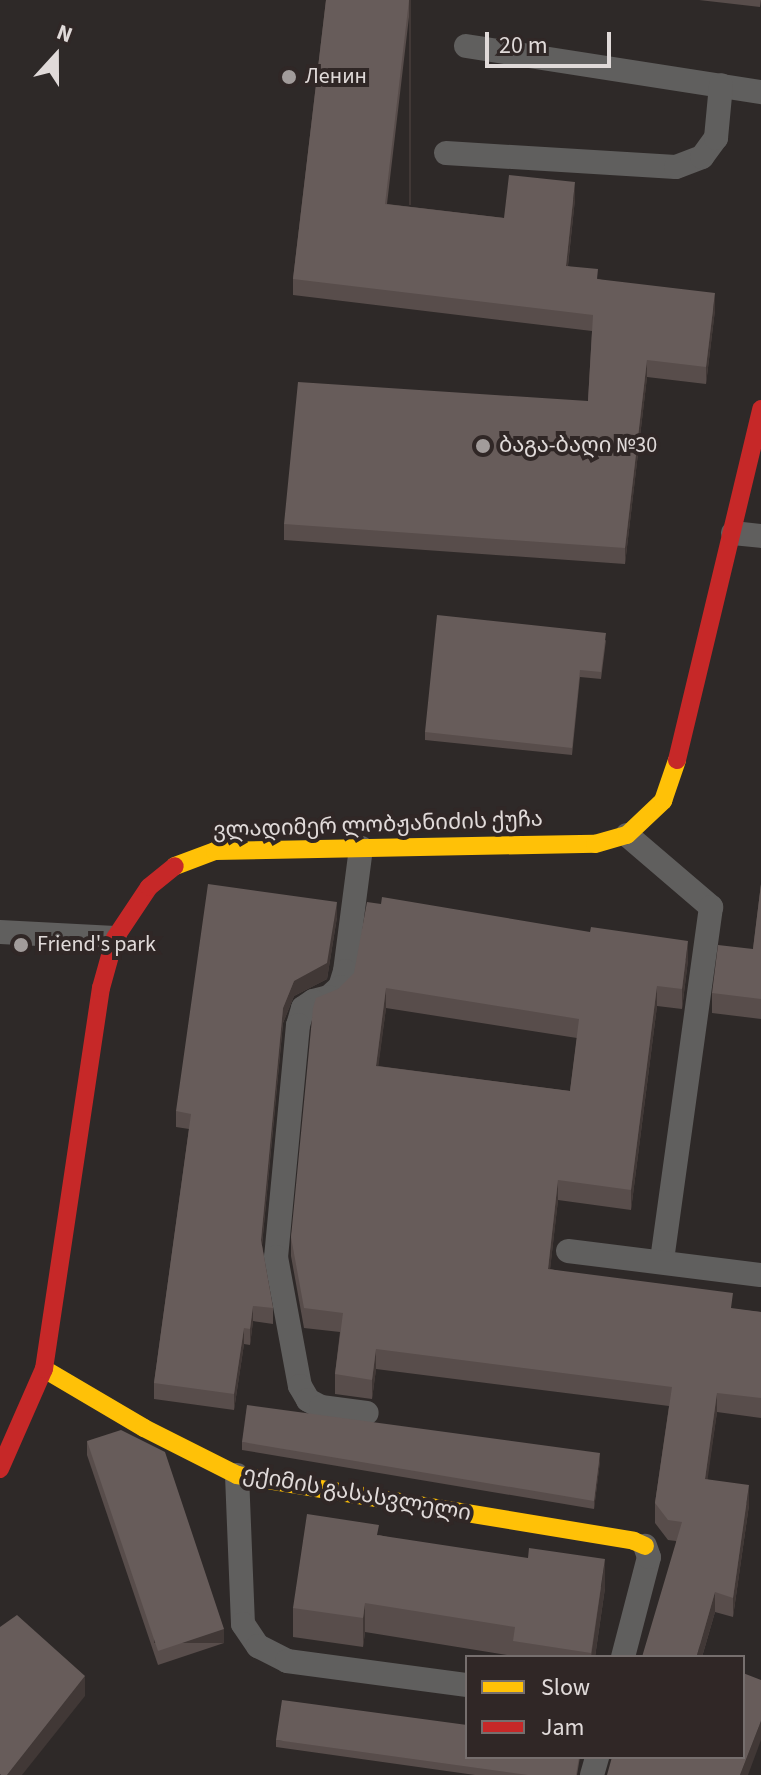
<!DOCTYPE html>
<meta charset="utf-8">
<style>
body{margin:0}
#map{position:relative;width:761px;height:1775px;overflow:hidden;background:#2e2928;font-family:"Source Sans 3","Noto Sans Georgian",sans-serif}
div>[style]{position:absolute}
.lane>*{height:24px;margin:-12px;padding:0 12px;transform-origin:12px;border-radius:12px;background:#605f5e}
.slow>*{height:18px;margin:-9px;padding:0 9px;transform-origin:9px;border-radius:9px;background:#ffc107}
.jam>*{height:18px;margin:-9px;padding:0 9px;transform-origin:9px;border-radius:9px;background:#c62828}
.wall>*{inset:0;background:#584d4b}
.shaded-wall>*{inset:0;background:#413836;transform-origin:0 0}
.building>*{inset:0;background:#675c5a}
.dots>*{width:22px;height:22px;translate:-50% -50%;box-sizing:border-box;border:4px solid #302726;border-radius:50%}
span{translate:-50% -50%;white-space:nowrap;text-align:center;line-height:1.15;-webkit-text-stroke:8px #302726;paint-order:stroke}
.poi-label{font-size:22px;color:#e0dad9}
.left{translate:0 -50%;text-align:left}
.street-label{font-size:22px;color:#e0dad9}
.legend{position:absolute;left:465px;top:1655px;width:280px;height:104px;box-sizing:border-box;background:#302726;border:2px solid #766f6e;margin:0;padding:10px 14px;list-style:none;font-size:24px;color:#e0dad9}
.legend li{display:flex;align-items:center;gap:16px;height:40px}
.legend b{width:40px;border:2px solid #766f6e}
.north{position:absolute;left:16px;top:16px;width:80px;height:80px;-webkit-text-stroke:6px #302726;paint-order:stroke;rotate:21deg;font-size:22px;font-weight:700;line-height:32px;text-align:center;color:#e0dad9}
.north::after{content:'';display:block;margin:auto;width:28px;height:36px;background:#e0dad9;clip-path:polygon(50% 0,100% 100%,50% 72%,0 100%)}
.scale{position:absolute;left:485px;top:32px;width:126px;height:36px;box-sizing:border-box;border:4px solid #e0dad9;border-top:0;padding-left:10px;font-size:24px;line-height:28px;white-space:nowrap;color:#e0dad9;-webkit-text-stroke:6px #302726;paint-order:stroke}
</style>
<div id="map">
<div class="lane">
<div style="left:466px;top:46px;width:299px;rotate:8.9deg"></div>
<div style="left:446px;top:153px;width:230px;rotate:3.5deg"></div>
<div style="left:676px;top:167px;width:28px;rotate:-21deg"></div>
<div style="left:702px;top:157px;width:24px;rotate:-54deg"></div>
<div style="left:716px;top:138px;width:53px;rotate:-84.6deg"></div>
<div style="left:733px;top:533px;width:28px;rotate:6deg"></div>
<div style="left:627px;top:835px;width:111px;rotate:40.6deg"></div>
<div style="left:711px;top:907px;width:358px;rotate:97.9deg"></div>
<div style="left:361px;top:848px;width:124px;rotate:97.4deg"></div>
<div style="left:345px;top:971px;width:17px;rotate:107deg"></div>
<div style="left:340px;top:987px;width:15px;rotate:138deg"></div>
<div style="left:329px;top:997px;width:16px;rotate:166deg"></div>
<div style="left:313px;top:1001px;width:12px;rotate:145deg"></div>
<div style="left:303px;top:1008px;width:18px;rotate:106deg"></div>
<div style="left:298px;top:1025px;width:233px;rotate:95.4deg"></div>
<div style="left:276px;top:1257px;width:131px;rotate:79.5deg"></div>
<div style="left:300px;top:1386px;width:16px;rotate:60deg"></div>
<div style="left:308px;top:1400px;width:15px;rotate:28deg"></div>
<div style="left:321px;top:1407px;width:46px;rotate:7.4deg"></div>
<div style="left:0;top:932px;width:115px;rotate:3deg"></div>
<div style="left:568px;top:1251px;width:194px;rotate:7.1deg"></div>
<div style="left:237px;top:1475px;width:149px;rotate:87.7deg"></div>
<div style="left:243px;top:1624px;width:27px;rotate:56deg"></div>
<div style="left:258px;top:1646px;width:33px;rotate:27deg"></div>
<div style="left:287px;top:1661px;width:182px;rotate:7.6deg"></div>
<div style="left:623px;top:1657px;width:103px;rotate:-75.4deg"></div>
<div style="left:649px;top:1557px;width:12px;rotate:-110deg"></div>
<div style="left:592px;top:1775px;width:19px;rotate:-74deg"></div>
</div>
<div class="slow">
<div style="left:175px;top:866px;width:43px;rotate:-20.6deg"></div>
<div style="left:215px;top:851px;width:380px;rotate:-1.1deg"></div>
<div style="left:595px;top:844px;width:33px;rotate:-16deg"></div>
<div style="left:627px;top:835px;width:50px;rotate:-43.4deg"></div>
<div style="left:663px;top:801px;width:43px;rotate:-71.1deg"></div>
<div style="left:44px;top:1369px;width:116px;rotate:30.5deg"></div>
<div style="left:144px;top:1428px;width:104px;rotate:26.8deg"></div>
<div style="left:237px;top:1475px;width:402px;rotate:9.4deg"></div>
<div style="left:634px;top:1541px;width:12px;rotate:24deg"></div>
</div>
<div class="jam">
<div style="left:677px;top:760px;width:361px;rotate:-76.5deg"></div>
<div style="left:0;top:1469px;width:109px;rotate:-66.3deg"></div>
<div style="left:44px;top:1369px;width:385px;rotate:-81.5deg"></div>
<div style="left:101px;top:988px;width:52px;rotate:-74.4deg"></div>
<div style="left:115px;top:938px;width:61px;rotate:-56.3deg"></div>
<div style="left:149px;top:887px;width:33px;rotate:-39deg"></div>
</div>
<div class="wall">
<div style="clip-path:polygon(326px 0,411px 0,387px 204px,504px 218px,575px 199px,568px 266px,598px 279px,715px 310px,706px 384px,647px 377px,625px 564px,284px 540px,284px 524px,588px 401px,592px 331px,293px 295px,293px 279px)"></div>
<div style="clip-path:polygon(699px 0,761px 0,760px 7px)"></div>
<div style="clip-path:polygon(606px 640px,601px 679px,580px 677px,572px 755px,425px 740px,425px 732px)"></div>
<div style="clip-path:polygon(761px 884px,761px 1019px,712px 1013px,712px 993px,753px 949px)"></div>
<div style="clip-path:polygon(337px 917px,327px 979px,294px 996px,283px 1023px,262px 1245px,273px 1308px,273px 1324px,253px 1321px,250px 1345px,244px 1344px,234px 1410px,154px 1399px,154px 1383px,189px 1129px,176px 1127px,176px 1111px)"></div>
<div style="clip-path:polygon(evenodd,688px 960px,682px 1009px,657px 1006px,631px 1210px,558px 1200px,550px 1269px,733px 1309px,761px 1312px,761px 1418px,717px 1412px,707px 1479px,749px 1505px,733px 1617px,715px 1612px,702px 1657px,676px 1541px,668px 1540px,655px 1523px,655px 1503px,669px 1406px,376px 1369px,372px 1399px,335px 1394px,335px 1374px,340px 1332px,304px 1328px,291px 1256px,291px 1237px,338px 989px,688px 960px,386px 1008px,577px 1038px,570px 1091px,378px 1066px,386px 1008px)"></div>
<div style="clip-path:polygon(87px 1441px,224px 1643px,158px 1665px,87px 1455px)"></div>
<div style="clip-path:polygon(242px 1442px,600px 1461px,594px 1509px,242px 1450px)"></div>
<div style="clip-path:polygon(379px 1535px,605px 1588px,595px 1657px,513px 1657px,513px 1656px,365px 1632px,363px 1647px,293px 1637px,293px 1608px)"></div>
<div style="clip-path:polygon(276px 1740px,467px 1757px,580px 1757px,577px 1775px,475px 1775px,276px 1747px)"></div>
</div>
<div class="shaded-wall">
<div style="left:409px;top:0;width:2px;height:205px"></div>
<div style="clip-path:polygon(575px 182px,575px 199px,566px 282px,566px 266px)"></div>
<div style="clip-path:polygon(715px 293px,715px 310px,706px 384px,706px 367px)"></div>
<div style="clip-path:polygon(647px 360px,647px 377px,625px 564px,625px 548px)"></div>
<div style="clip-path:polygon(337px 902px,337px 917px,327px 979px,294px 996px,283px 1023px,261px 1256px,261px 1240px,283px 1008px,294px 981px)"></div>
<div style="clip-path:polygon(688px 941px,688px 960px,682px 1009px,682px 989px)"></div>
<div style="clip-path:polygon(657px 986px,657px 1006px,631px 1210px,631px 1190px)"></div>
<div style="clip-path:polygon(386px 988px,386px 1008px,376px 1085px,376px 1066px)"></div>
<div style="clip-path:polygon(558px 1180px,558px 1200px,548px 1288px,548px 1269px)"></div>
<div style="clip-path:polygon(253px 1306px,253px 1321px,250px 1345px,250px 1329px)"></div>
<div style="clip-path:polygon(244px 1328px,244px 1344px,234px 1410px,234px 1394px)"></div>
<div style="clip-path:polygon(376px 1349px,376px 1369px,372px 1399px,372px 1380px)"></div>
<div style="clip-path:polygon(717px 1393px,717px 1412px,705px 1498px,705px 1479px)"></div>
<div style="clip-path:polygon(600px 1453px,600px 1461px,594px 1509px,594px 1501px)"></div>
<div style="clip-path:polygon(749px 1485px,749px 1505px,733px 1617px,733px 1598px)"></div>
<div style="clip-path:polygon(605px 1559px,605px 1588px,595px 1657px,591px 1657px)"></div>
<div style="clip-path:polygon(715px 1592px,715px 1612px,702px 1657px,697px 1655px)"></div>
<div style="clip-path:polygon(365px 1603px,365px 1632px,363px 1647px,363px 1618px)"></div>
<div style="left:224px;top:1629px;width:14px;height:70px;rotate:90deg"></div>
<div style="clip-path:polygon(85px 1676px,85px 1696px,22px 1775px,7px 1775px)"></div>
<div style="clip-path:polygon(761px 1721px,761px 1740px,748px 1775px,740px 1775px)"></div>
</div>
<div class="building">
<div style="clip-path:polygon(326px 0,409px 0,385px 204px,504px 218px,509px 175px,575px 182px,566px 266px,598px 269px,597px 279px,715px 293px,706px 367px,647px 360px,625px 548px,284px 524px,298px 382px,588px 401px,593px 315px,293px 279px)"></div>
<div style="clip-path:polygon(437px 615px,606px 633px,601px 672px,580px 670px,572px 748px,425px 732px)"></div>
<div style="clip-path:polygon(208px 884px,337px 902px,327px 963px,294px 981px,283px 1008px,261px 1240px,273px 1308px,253px 1306px,250px 1329px,244px 1328px,234px 1394px,154px 1383px,191px 1114px,176px 1111px)"></div>
<div style="clip-path:polygon(761px 884px,761px 999px,712px 993px,718px 945px,753px 949px)"></div>
<div style="clip-path:polygon(evenodd,382px 897px,590px 932px,591px 927px,688px 941px,682px 989px,657px 986px,631px 1190px,558px 1180px,548px 1269px,733px 1293px,731px 1308px,761px 1312px,761px 1398px,717px 1393px,705px 1479px,749px 1485px,733px 1598px,715px 1592px,697px 1655px,701px 1657px,642px 1657px,682px 1522px,668px 1520px,655px 1503px,672px 1387px,376px 1349px,372px 1380px,335px 1374px,343px 1313px,304px 1308px,291px 1237px,313px 1008px,316px 998px,338px 989px,354px 973px,367px 902px,381px 904px,382px 897px,386px 988px,579px 1019px,570px 1091px,376px 1066px,386px 988px)"></div>
<div style="clip-path:polygon(247px 1405px,600px 1453px,594px 1501px,242px 1442px)"></div>
<div style="clip-path:polygon(121px 1430px,165px 1452px,224px 1629px,158px 1651px,87px 1441px)"></div>
<div style="clip-path:polygon(307px 1514px,379px 1525px,377px 1535px,528px 1558px,529px 1548px,605px 1559px,591px 1653px,513px 1641px,515px 1627px,365px 1603px,363px 1618px,293px 1608px)"></div>
<div style="clip-path:polygon(17px 1615px,85px 1676px,7px 1775px,1px 1775px,0 1774px,0 1627px)"></div>
<div style="clip-path:polygon(743px 1673px,761px 1680px,761px 1721px,740px 1775px,607px 1775px,612px 1757px,743px 1757px)"></div>
<div style="clip-path:polygon(282px 1700px,467px 1725px,467px 1757px,579px 1757px,576px 1775px,528px 1775px,276px 1740px)"></div>
</div>
<div class="dots">
<div style="left:289px;top:77px;background:#a29c9b"></div>
<div style="left:483px;top:446px;background:#a29c9b"></div>
<div style="left:21px;top:945px;background:#a29c9b"></div>
</div>
<div class="poi-label">
<span class="left" style="left:305px;top:77px">Ленин</span>
<span class="left" style="left:499px;top:446px">ბაგა-ბაღი №30</span>
<span class="left" style="left:37px;top:945px">Friend's park</span>
</div>
<div class="street-label">
<span style="left:378px;top:825px;rotate:-2deg">ვლადიმერ ლობჟანიძის ქუჩა</span>
<span style="left:357px;top:1494px;rotate:10deg">ექიმის გასასვლელი</span>
</div>
<ul class="legend">
<li><b style="height:10px;background:#ffc107"></b>Slow</li>
<li><b style="height:10px;background:#c62828"></b>Jam</li>
</ul>
<div class="north">N</div>
<div class="scale">20 m</div>
</div>
